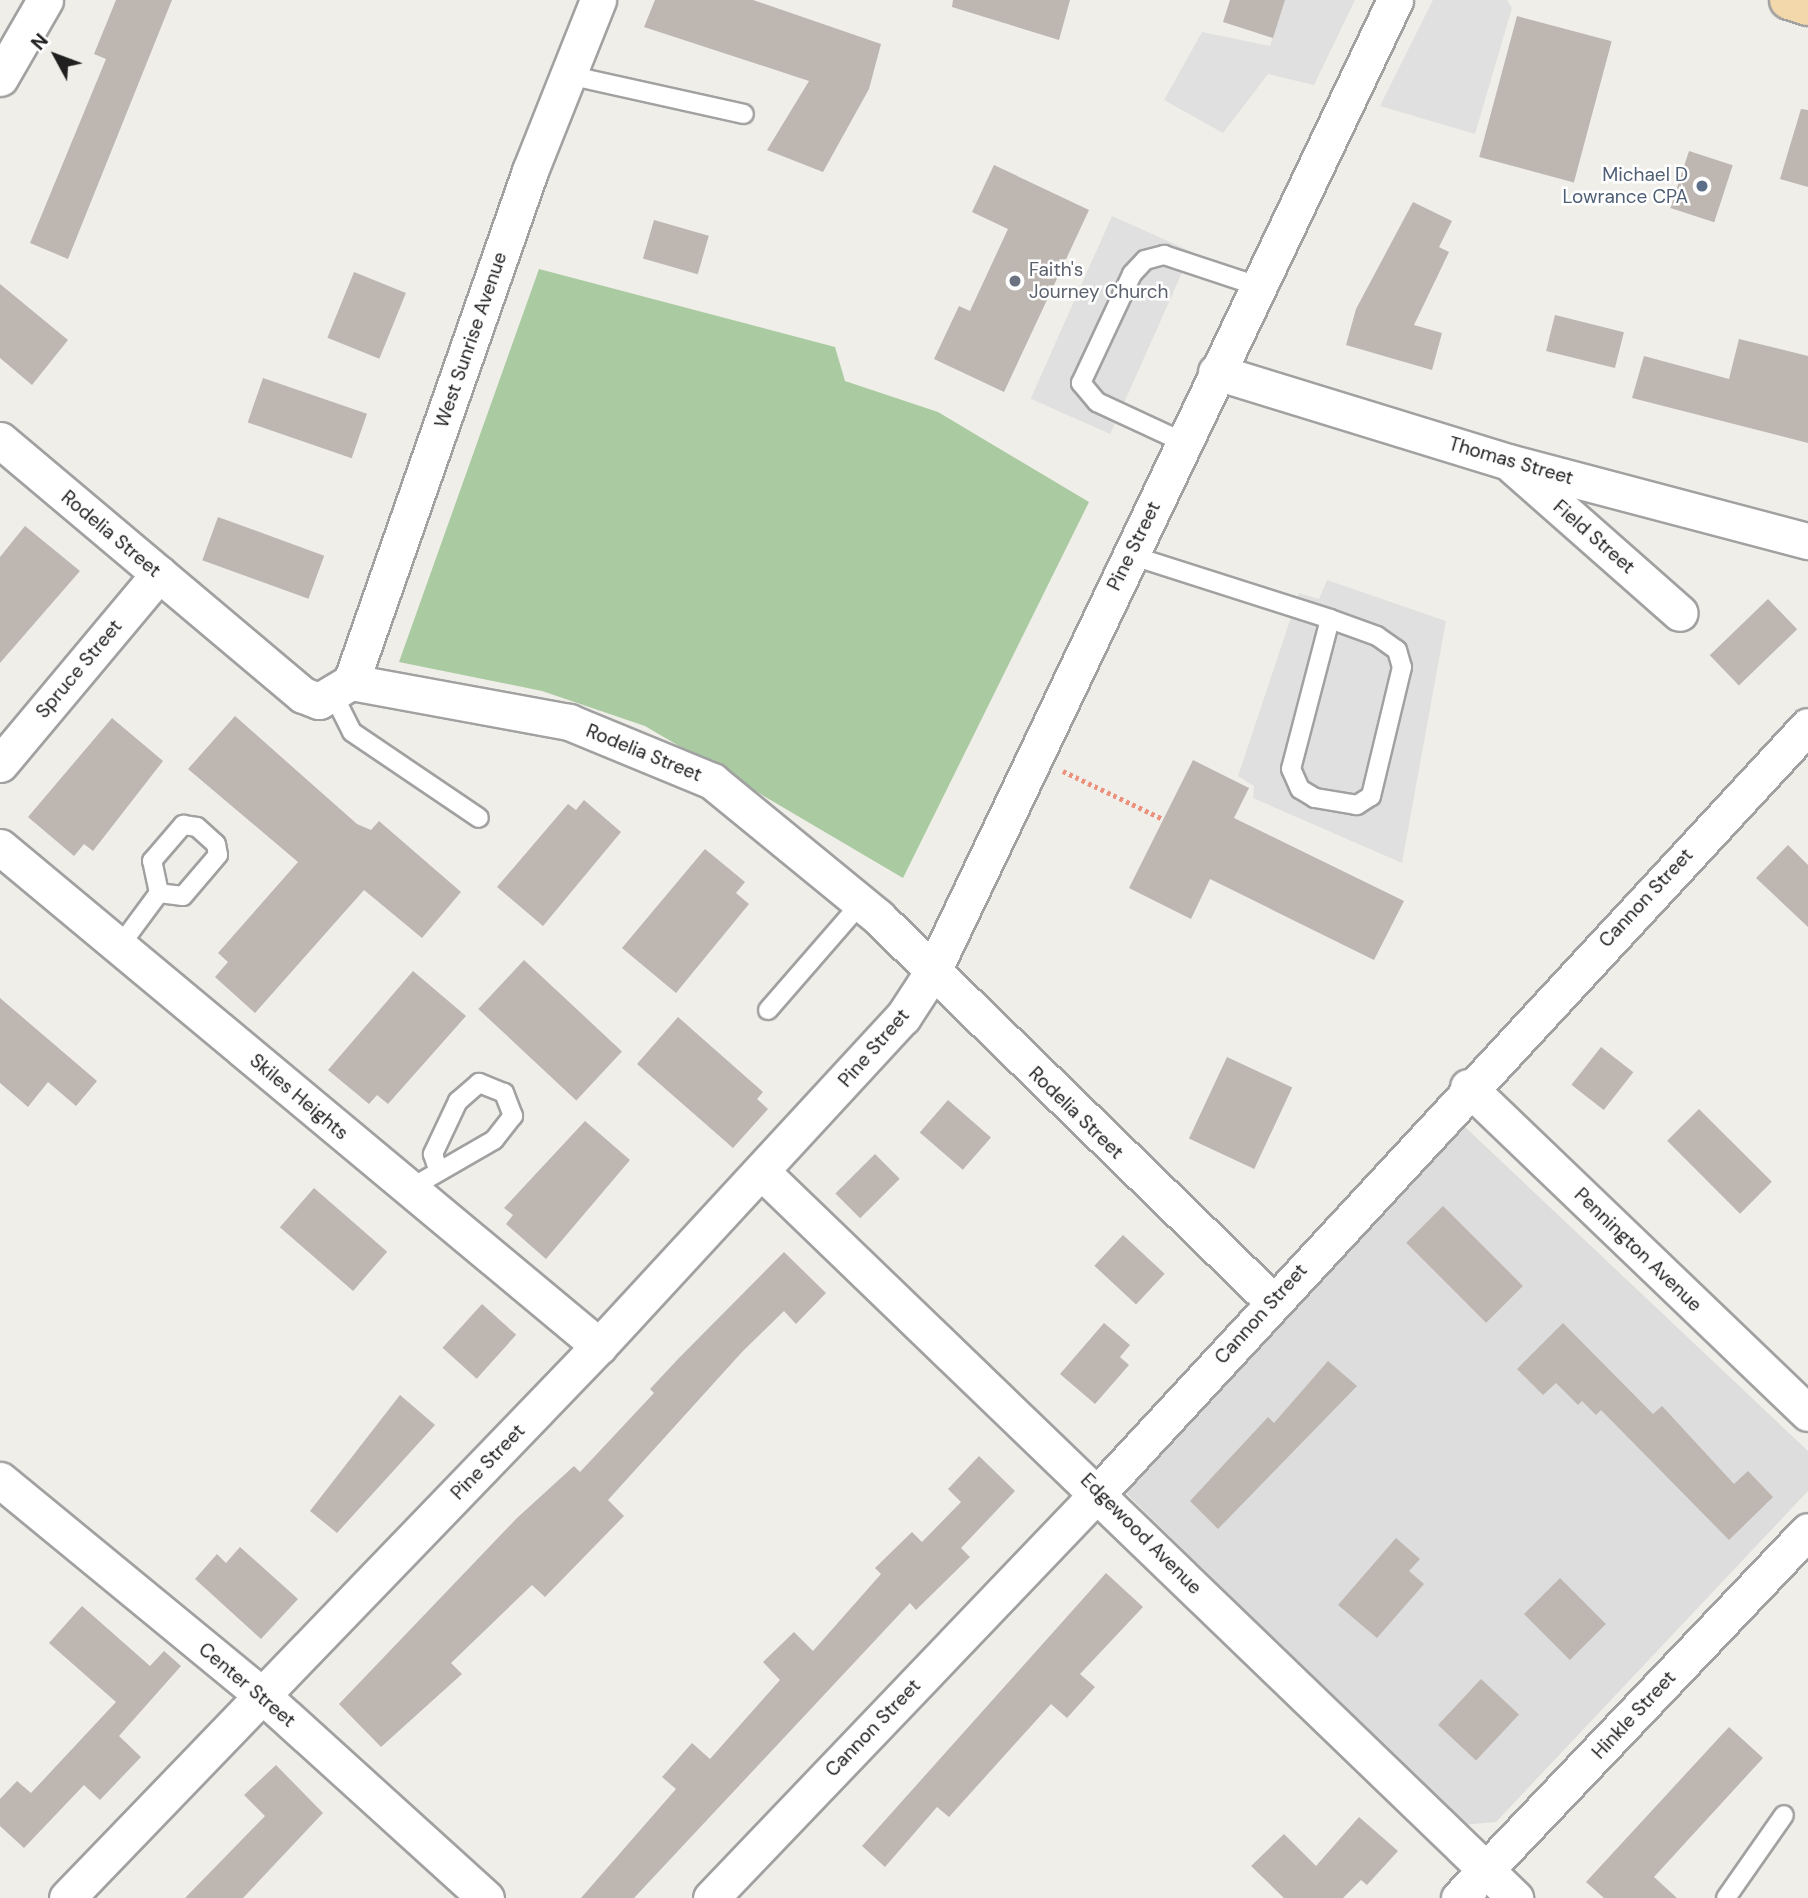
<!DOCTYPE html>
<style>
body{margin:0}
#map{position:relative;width:1808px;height:1898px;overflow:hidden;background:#f0eee8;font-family:"DM Sans",sans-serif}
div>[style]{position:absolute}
.residential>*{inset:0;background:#dedddd}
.forest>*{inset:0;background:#aacaa1}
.parking>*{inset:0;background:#e0e0e0;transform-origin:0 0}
.building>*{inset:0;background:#bdb6b1;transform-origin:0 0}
.path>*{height:4.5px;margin-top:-2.25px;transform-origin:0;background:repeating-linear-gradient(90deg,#eb917e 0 3.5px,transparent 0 7px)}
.roads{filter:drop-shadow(2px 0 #a1a1a1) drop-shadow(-2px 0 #a1a1a1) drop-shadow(0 2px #a1a1a1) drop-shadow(0 -2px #a1a1a1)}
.lane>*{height:18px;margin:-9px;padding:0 9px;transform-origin:9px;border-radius:9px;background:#fff}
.street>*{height:35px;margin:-17.5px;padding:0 17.5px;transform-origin:17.5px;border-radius:17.5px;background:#fff}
.primary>*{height:38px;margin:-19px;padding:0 19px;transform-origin:19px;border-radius:19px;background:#f2d8ab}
.dots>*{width:19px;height:19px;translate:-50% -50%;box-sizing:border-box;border:4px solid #fff;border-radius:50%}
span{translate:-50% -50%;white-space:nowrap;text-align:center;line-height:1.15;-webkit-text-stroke:5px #fff;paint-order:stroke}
.service-label{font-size:19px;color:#4e5e75}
.right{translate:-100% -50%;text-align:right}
.worship-label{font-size:19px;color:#5b616d}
.left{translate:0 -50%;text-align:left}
.street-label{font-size:19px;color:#202020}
.north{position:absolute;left:21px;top:21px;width:70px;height:70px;-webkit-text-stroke:5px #fff;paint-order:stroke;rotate:311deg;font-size:19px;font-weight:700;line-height:28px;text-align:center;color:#202020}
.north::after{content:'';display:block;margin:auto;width:24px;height:32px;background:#202020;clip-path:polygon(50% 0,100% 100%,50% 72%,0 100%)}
</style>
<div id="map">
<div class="residential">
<div style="clip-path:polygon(1464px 1126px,1808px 1451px,1808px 1491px,1496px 1822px,1461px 1825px,1122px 1489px)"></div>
</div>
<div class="forest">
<div style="clip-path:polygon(539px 269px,835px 347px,845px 381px,938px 412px,1089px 502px,903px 878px,645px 726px,542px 691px,399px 662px)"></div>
</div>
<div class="parking">
<div style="clip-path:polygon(1285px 0,1355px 0,1314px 85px,1268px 74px,1223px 133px,1164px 100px,1202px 32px,1270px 46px)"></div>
<div style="clip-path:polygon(1433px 0,1507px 0,1512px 8px,1475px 134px,1380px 106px)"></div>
<div style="left:1112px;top:216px;width:87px;height:200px;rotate:24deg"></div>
<div style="clip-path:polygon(1327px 580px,1446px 621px,1402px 863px,1253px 798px,1254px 786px,1238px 776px,1299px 593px,1319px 599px)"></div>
</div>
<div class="building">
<div style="clip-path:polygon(116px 0,172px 0,68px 259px,30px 243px,106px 59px,94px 54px)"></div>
<div style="clip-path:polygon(655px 0,753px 0,881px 44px,869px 89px,823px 172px,767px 150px,809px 81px,644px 27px)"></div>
<div style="clip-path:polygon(953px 0,1070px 0,1059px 40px,952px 7px)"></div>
<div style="clip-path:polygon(1230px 0,1285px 0,1273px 38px,1223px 22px)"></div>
<div style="left:1517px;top:16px;width:98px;height:146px;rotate:15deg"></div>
<div style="clip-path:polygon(1801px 109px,1808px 110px,1808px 187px,1780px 179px)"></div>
<div style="left:1689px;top:151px;width:46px;height:60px;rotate:18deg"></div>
<div style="clip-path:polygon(994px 165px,1089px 210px,1004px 392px,934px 359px,959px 306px,970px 311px,1008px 229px,972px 212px)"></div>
<div style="clip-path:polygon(1413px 202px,1452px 221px,1439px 247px,1449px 252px,1414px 325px,1442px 333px,1432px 370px,1346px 345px,1356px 309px)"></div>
<div style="left:654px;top:220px;width:57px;height:40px;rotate:16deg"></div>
<div style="left:354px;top:272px;width:56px;height:71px;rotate:22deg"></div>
<div style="clip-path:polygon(0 284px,68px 340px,32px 385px,0 358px)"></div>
<div style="left:1555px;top:315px;width:71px;height:37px;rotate:14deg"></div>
<div style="clip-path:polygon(1739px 339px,1808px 356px,1808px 443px,1632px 398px,1644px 356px,1729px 379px)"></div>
<div style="left:263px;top:378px;width:110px;height:47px;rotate:19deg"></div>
<div style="left:218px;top:517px;width:113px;height:46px;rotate:20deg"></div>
<div style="clip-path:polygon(25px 526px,80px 571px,0 663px,0 557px)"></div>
<div style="left:1768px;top:599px;width:42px;height:81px;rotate:46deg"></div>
<div style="clip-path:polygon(235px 716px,357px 824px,371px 830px,379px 821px,461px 892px,422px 938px,364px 890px,255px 1013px,215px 977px,228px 962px,218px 953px,298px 862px,188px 769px)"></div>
<div style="clip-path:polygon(112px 718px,163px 761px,93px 851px,84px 844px,74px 856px,28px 817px)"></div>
<div style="clip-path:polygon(1193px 760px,1249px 788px,1234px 818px,1404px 901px,1374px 960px,1210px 879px,1191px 919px,1129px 888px)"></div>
<div style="clip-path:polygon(584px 800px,621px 832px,543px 926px,497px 887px,568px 804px,576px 810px)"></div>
<div style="clip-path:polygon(1788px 845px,1808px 865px,1808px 927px,1756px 878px)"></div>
<div style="clip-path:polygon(705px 849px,745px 882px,736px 893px,749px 904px,676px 993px,622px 948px)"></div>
<div style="left:524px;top:960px;width:134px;height:67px;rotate:43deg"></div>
<div style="clip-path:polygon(413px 971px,466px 1016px,388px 1104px,377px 1095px,369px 1104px,328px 1070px)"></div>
<div style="clip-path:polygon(0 998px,97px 1081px,76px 1106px,48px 1082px,28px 1107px,0 1083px)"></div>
<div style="clip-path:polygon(678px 1017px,763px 1092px,757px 1099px,768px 1109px,733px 1148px,637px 1064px)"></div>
<div style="left:1601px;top:1047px;width:41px;height:48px;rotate:38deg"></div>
<div style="left:1227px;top:1057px;width:72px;height:90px;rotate:25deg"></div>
<div style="left:948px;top:1100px;width:57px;height:43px;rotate:41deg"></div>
<div style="left:1699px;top:1109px;width:103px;height:45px;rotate:45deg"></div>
<div style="clip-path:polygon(585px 1121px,630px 1160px,546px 1259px,506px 1224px,513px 1215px,504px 1208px)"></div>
<div style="left:875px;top:1154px;width:35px;height:56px;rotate:45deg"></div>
<div style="left:314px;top:1188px;width:97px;height:52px;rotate:41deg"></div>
<div style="left:1443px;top:1206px;width:113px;height:52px;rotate:45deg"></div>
<div style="left:1123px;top:1235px;width:57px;height:42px;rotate:43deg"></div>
<div style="clip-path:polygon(784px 1252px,826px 1293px,796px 1324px,784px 1311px,742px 1352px,608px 1500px,624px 1516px,545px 1597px,532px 1585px,451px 1663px,462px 1674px,381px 1747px,339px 1704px,517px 1518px,574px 1466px,580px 1472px,654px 1393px,650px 1389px,678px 1359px)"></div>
<div style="left:482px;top:1304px;width:46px;height:59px;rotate:42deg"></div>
<div style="clip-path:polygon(1104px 1323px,1130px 1345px,1120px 1357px,1129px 1365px,1095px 1404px,1060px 1374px)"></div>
<div style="clip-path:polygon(1563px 1323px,1653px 1414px,1662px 1406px,1734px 1484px,1748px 1471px,1773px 1497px,1729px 1540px,1601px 1410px,1596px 1415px,1582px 1401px,1578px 1405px,1556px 1383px,1543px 1395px,1517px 1369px)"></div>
<div style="clip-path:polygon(1328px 1361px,1357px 1386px,1218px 1529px,1190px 1501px,1268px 1417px,1274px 1423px)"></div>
<div style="clip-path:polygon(400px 1395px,435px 1425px,337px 1533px,310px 1511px)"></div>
<div style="clip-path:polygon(979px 1456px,1015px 1491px,961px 1548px,970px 1557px,916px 1610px,910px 1603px,634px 1898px,581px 1898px,676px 1789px,662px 1777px,692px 1743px,710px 1759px,780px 1680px,763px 1662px,794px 1632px,813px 1651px,881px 1574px,875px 1568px,912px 1532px,922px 1542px,961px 1502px,948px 1489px)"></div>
<div style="clip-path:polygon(1396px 1538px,1420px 1559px,1409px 1571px,1424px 1584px,1377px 1638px,1338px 1605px)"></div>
<div style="clip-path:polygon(240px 1547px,298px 1599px,261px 1639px,195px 1579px,217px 1554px,226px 1563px)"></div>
<div style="clip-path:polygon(1106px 1573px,1143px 1607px,1080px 1674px,1095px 1687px,1067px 1718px,1051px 1704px,949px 1817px,937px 1807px,885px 1867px,862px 1846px)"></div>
<div style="left:1560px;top:1578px;width:65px;height:51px;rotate:45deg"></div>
<div style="clip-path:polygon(82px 1606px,150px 1666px,164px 1651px,181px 1666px,119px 1736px,141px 1757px,100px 1800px,84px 1785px,24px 1848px,0 1826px,0 1799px,17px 1781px,31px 1793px,116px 1702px,49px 1643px)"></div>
<div style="left:1481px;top:1679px;width:52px;height:63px;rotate:43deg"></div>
<div style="clip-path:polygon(1729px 1727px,1763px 1758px,1654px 1877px,1677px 1898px,1604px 1898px,1586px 1882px)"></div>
<div style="clip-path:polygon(276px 1765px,323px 1813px,243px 1898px,185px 1898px,265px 1816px,244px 1795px)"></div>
<div style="clip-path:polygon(1359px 1817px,1398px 1851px,1367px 1885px,1361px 1880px,1343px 1898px,1284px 1898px,1251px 1866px,1284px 1834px,1316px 1866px)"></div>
</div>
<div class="path">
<div style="left:1063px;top:771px;width:111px;rotate:25.6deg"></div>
</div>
<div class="roads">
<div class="lane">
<div style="left:568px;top:75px;width:180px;rotate:12.5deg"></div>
<div style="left:1183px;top:442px;width:95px;rotate:-155.1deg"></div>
<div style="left:1097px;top:402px;width:25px;rotate:-130deg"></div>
<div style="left:1081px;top:383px;width:120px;rotate:-64.9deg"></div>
<div style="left:1132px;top:274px;width:19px;rotate:-47deg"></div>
<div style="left:1145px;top:260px;width:20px;rotate:-15deg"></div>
<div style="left:1164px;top:255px;width:99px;rotate:18.3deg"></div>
<div style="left:1130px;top:555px;width:210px;rotate:17.7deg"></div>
<div style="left:1330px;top:619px;width:50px;rotate:19.9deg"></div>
<div style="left:1377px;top:636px;width:24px;rotate:35deg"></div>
<div style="left:1397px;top:650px;width:18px;rotate:74deg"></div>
<div style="left:1402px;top:667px;width:133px;rotate:103.5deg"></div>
<div style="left:1371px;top:796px;width:17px;rotate:147deg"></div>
<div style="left:1357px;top:805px;width:43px;rotate:-170.5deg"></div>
<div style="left:1315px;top:798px;width:17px;rotate:-149deg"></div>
<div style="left:1300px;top:789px;width:22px;rotate:-114deg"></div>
<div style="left:1291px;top:769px;width:155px;rotate:-75.4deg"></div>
<div style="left:334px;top:696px;width:40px;rotate:63.4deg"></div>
<div style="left:352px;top:732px;width:153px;rotate:34.1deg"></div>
<div style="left:119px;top:947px;width:67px;rotate:-53.5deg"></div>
<div style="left:159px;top:893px;width:33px;rotate:-102deg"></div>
<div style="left:152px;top:861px;width:48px;rotate:-49.3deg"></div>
<div style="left:183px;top:825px;width:14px;rotate:8deg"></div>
<div style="left:197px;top:827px;width:25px;rotate:42deg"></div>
<div style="left:216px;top:844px;width:11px;rotate:80deg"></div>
<div style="left:218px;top:855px;width:54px;rotate:130.5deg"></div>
<div style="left:183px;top:896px;width:24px;rotate:-173deg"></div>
<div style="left:768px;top:1010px;width:142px;rotate:-49deg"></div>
<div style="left:409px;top:1189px;width:98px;rotate:-30deg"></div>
<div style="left:494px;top:1140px;width:31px;rotate:-52deg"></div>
<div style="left:513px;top:1116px;width:25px;rotate:-111deg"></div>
<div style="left:504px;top:1093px;width:27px;rotate:-158deg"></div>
<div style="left:479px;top:1083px;width:28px;rotate:139deg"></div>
<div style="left:458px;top:1101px;width:59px;rotate:115.3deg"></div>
<div style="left:433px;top:1154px;width:16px;rotate:72deg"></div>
<div style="left:1726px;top:1898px;width:101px;rotate:-55.1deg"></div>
</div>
<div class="street">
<div style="left:0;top:78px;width:90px;rotate:-60deg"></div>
<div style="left:1216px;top:372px;width:306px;rotate:17.1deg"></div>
<div style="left:1508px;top:462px;width:310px;rotate:14.8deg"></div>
<div style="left:0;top:440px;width:396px;rotate:40.1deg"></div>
<div style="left:303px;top:695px;width:17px;rotate:21deg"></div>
<div style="left:319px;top:701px;width:37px;rotate:-31deg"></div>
<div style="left:351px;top:682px;width:222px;rotate:10.4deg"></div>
<div style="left:569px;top:722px;width:155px;rotate:22.4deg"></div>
<div style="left:712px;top:781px;width:215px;rotate:39.3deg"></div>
<div style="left:878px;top:917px;width:550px;rotate:44.26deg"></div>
<div style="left:1513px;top:466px;width:222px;rotate:41.4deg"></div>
<div style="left:351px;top:682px;width:541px;rotate:-70.69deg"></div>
<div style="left:530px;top:171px;width:184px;rotate:-68.3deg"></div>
<div style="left:0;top:764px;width:248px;rotate:-50.1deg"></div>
<div style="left:0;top:847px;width:780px;rotate:39.8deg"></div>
<div style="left:1468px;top:1087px;width:471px;rotate:43.8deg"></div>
<div style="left:763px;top:1173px;width:1045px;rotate:43.95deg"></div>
<div style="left:0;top:1480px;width:340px;rotate:39.4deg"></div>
<div style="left:263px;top:1696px;width:301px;rotate:42.2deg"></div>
<div style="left:67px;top:1898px;width:767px;rotate:-46.06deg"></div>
<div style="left:599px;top:1346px;width:448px;rotate:-47.3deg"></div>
<div style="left:903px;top:1017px;width:55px;rotate:-56.9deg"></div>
<div style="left:933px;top:971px;width:1075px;rotate:-64.55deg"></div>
<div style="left:711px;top:1898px;width:563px;rotate:-46.3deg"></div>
<div style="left:1100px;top:1491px;width:1042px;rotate:-47.22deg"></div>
<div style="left:1459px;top:1898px;width:506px;rotate:-46.44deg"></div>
</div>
<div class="primary">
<div style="left:1789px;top:0;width:20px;rotate:18deg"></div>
</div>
</div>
<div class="dots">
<div style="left:1702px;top:186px;background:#5c6f8a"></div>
<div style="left:1015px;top:281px;background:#6b7280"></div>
</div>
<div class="service-label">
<span class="right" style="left:1688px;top:186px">Michael D<br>Lowrance CPA</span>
</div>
<div class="worship-label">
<span class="left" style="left:1029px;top:281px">Faith's<br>Journey Church</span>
</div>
<div class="street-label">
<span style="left:471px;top:340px;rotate:-71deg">West Sunrise Avenue</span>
<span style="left:1511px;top:461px;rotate:16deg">Thomas Street</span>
<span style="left:111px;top:534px;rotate:40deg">Rodelia Street</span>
<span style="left:1594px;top:537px;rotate:41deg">Field Street</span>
<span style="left:1134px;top:546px;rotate:-64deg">Pine Street</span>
<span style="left:79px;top:669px;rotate:-50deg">Spruce Street</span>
<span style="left:644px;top:753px;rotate:22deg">Rodelia Street</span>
<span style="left:1646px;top:898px;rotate:-47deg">Cannon Street</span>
<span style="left:874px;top:1048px;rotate:-49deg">Pine Street</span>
<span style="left:299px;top:1097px;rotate:40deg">Skiles Heights</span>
<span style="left:1076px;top:1113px;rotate:44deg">Rodelia Street</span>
<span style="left:1638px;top:1250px;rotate:44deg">Pennington Avenue</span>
<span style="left:1261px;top:1314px;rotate:-48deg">Cannon Street</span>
<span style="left:488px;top:1462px;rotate:-46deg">Pine Street</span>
<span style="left:1141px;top:1534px;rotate:45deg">Edgewood Avenue</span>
<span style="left:247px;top:1685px;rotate:40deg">Center Street</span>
<span style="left:1634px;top:1715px;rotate:-47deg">Hinkle Street</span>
<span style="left:873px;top:1728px;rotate:-46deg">Cannon Street</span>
</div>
<div class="north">N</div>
</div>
